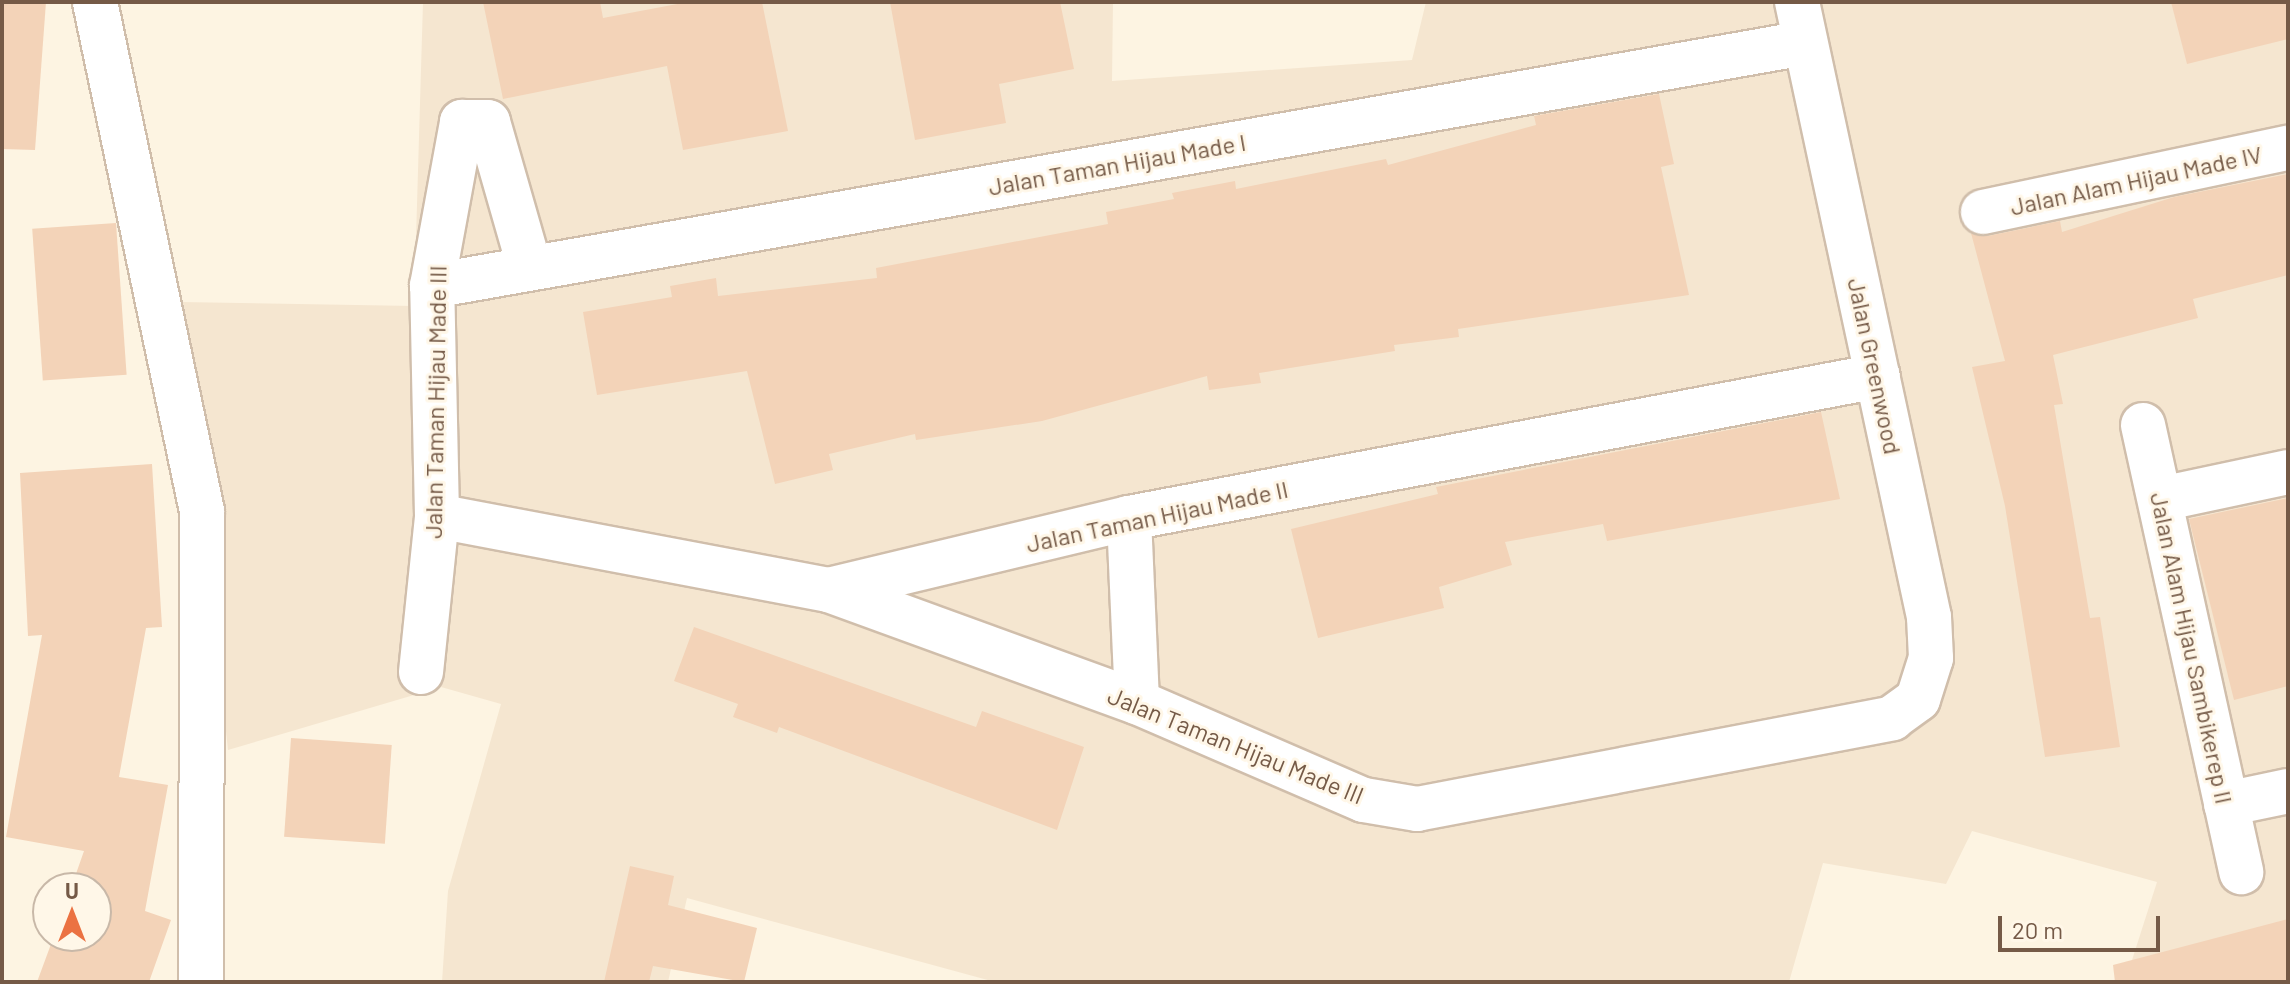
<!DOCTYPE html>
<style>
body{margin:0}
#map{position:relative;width:2290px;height:984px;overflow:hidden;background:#fdf4e2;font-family:Barlow,sans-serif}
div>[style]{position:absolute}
.residential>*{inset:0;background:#f5e6d0}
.building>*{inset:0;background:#f3d3b8;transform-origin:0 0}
.roads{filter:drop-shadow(2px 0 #d0beab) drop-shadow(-2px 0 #d0beab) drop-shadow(0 2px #d0beab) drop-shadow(0 -2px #d0beab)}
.minor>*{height:44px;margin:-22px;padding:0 22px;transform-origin:22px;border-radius:22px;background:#fff}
span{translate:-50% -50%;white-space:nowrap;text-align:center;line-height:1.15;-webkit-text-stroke:6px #fff7e8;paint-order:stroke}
.street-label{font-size:24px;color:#755a47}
.frame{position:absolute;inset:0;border:4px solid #755a47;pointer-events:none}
.north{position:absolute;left:32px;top:872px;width:80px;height:80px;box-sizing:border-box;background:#fff7e8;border:2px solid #c8b8a8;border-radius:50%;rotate:0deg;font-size:22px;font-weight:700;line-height:32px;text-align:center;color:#755a47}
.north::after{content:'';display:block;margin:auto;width:28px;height:36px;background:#eb7242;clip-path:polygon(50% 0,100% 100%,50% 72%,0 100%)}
.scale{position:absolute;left:1998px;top:916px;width:162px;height:36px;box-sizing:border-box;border:4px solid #755a47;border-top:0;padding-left:10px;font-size:24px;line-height:28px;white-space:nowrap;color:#755a47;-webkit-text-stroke:6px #fff7e8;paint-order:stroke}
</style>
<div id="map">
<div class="residential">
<div style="clip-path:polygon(423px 2px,1113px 2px,1112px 81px,1412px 60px,1426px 2px,2288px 2px,2288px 982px,2125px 982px,2157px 882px,1972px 831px,1946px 884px,1823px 863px,1789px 982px,995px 982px,687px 898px,668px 982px,442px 982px,448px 891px,501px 704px,441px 687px,228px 750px,180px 302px,414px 306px)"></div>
</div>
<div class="building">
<div style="clip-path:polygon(2px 2px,46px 2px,35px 150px,2px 149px)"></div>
<div style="clip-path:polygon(483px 2px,600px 2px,603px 18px,688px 2px,762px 2px,788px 131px,683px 150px,667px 66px,503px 99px)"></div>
<div style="clip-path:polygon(890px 2px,1060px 2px,1074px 69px,999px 84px,1006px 123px,915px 140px)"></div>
<div style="clip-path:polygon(2171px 2px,2288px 2px,2288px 39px,2187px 64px)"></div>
<div style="clip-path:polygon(1659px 94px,1674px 164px,1661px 167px,1689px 295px,1458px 329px,1459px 337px,1394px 345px,1395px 351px,1259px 373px,1261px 383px,1209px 390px,1207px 376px,1042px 421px,916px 440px,915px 434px,829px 454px,833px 470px,775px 484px,747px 371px,597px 395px,583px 312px,672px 297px,670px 286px,716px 278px,718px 296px,877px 278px,876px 268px,1108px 224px,1106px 212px,1174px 199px,1172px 193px,1235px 181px,1236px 189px,1386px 159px,1388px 165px,1536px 125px,1534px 116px)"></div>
<div style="clip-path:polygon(2288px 174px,2288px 275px,2193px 299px,2198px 318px,2053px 355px,2063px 404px,2054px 405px,2090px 618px,2100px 617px,2120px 747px,2045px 757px,2005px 506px,1972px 367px,2005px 361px,1971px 233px,1988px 236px,2060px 221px,2062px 232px,2174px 197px)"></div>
<div style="left:116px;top:223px;width:152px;height:84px;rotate:86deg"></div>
<div style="clip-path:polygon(1821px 412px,1840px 499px,1607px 541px,1603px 524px,1505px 542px,1512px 565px,1439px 587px,1444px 608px,1318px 638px,1291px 529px,1438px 494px,1436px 487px)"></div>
<div style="clip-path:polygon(152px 464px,162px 627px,146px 628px,119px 777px,168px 785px,145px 911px,171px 920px,149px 982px,37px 982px,54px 936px,96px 936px,96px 888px,71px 888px,84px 851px,6px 837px,42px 635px,28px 636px,20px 473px)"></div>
<div style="clip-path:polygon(2288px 498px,2288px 686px,2234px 700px,2189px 519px)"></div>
<div style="clip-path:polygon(694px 627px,976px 727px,982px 711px,1084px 747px,1057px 830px,779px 727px,777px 733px,733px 717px,738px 704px,674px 681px)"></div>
<div style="left:291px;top:738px;width:101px;height:99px;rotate:4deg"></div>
<div style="clip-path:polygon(630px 866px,674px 876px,668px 905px,757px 928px,744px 982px,653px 966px,649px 982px,604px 982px)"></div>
<div style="clip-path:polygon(2288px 919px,2288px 982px,2115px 982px,2113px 965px)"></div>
</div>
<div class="roads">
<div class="minor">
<div style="left:95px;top:2px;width:520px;rotate:78.13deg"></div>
<div style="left:202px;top:511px;width:471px;rotate:90.1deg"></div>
<div style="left:1983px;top:212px;width:312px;rotate:-11.9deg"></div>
<div style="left:432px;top:286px;width:1393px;rotate:-10.04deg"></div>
<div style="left:2143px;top:425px;width:458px;rotate:77.6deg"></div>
<div style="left:2161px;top:499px;width:130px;rotate:-12deg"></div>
<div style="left:437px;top:516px;width:399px;rotate:10.7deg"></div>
<div style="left:829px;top:590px;width:309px;rotate:-13.5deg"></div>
<div style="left:1129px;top:518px;width:762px;rotate:-10.74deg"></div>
<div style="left:1129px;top:518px;width:184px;rotate:87.5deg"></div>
<div style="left:829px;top:590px;width:328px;rotate:20deg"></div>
<div style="left:1137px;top:702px;width:247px;rotate:23.4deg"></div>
<div style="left:1364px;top:800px;width:54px;rotate:9.6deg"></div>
<div style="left:1417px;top:809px;width:484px;rotate:-10.8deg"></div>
<div style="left:1892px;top:718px;width:32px;rotate:-36deg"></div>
<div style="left:1918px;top:699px;width:43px;rotate:-72.4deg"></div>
<div style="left:1931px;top:658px;width:41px;rotate:-92.8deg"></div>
<div style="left:1929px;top:617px;width:629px;rotate:-102.11deg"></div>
<div style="left:421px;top:672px;width:157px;rotate:-84.1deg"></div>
<div style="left:437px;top:516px;width:230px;rotate:-91.2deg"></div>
<div style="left:432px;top:286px;width:167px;rotate:-79.6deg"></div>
<div style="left:462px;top:122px;width:26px"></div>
<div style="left:488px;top:122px;width:152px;rotate:74deg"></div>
<div style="left:2226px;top:804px;width:63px;rotate:-11.8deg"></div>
</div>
</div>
<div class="street-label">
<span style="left:1117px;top:164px;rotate:-10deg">Jalan Taman Hijau Made I</span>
<span style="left:2136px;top:180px;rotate:-12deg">Jalan Alam Hijau Made IV</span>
<span style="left:1875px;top:366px;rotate:78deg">Jalan Greenwood</span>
<span style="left:435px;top:402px;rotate:-89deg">Jalan Taman Hijau Made III</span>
<span style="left:1157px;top:516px;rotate:-12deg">Jalan Taman Hijau Made II</span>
<span style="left:2192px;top:648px;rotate:78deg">Jalan Alam Hijau Sambikerep II</span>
<span style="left:1236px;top:745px;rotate:22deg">Jalan Taman Hijau Made III</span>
</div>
<div class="frame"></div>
<div class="north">U</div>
<div class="scale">20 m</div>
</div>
